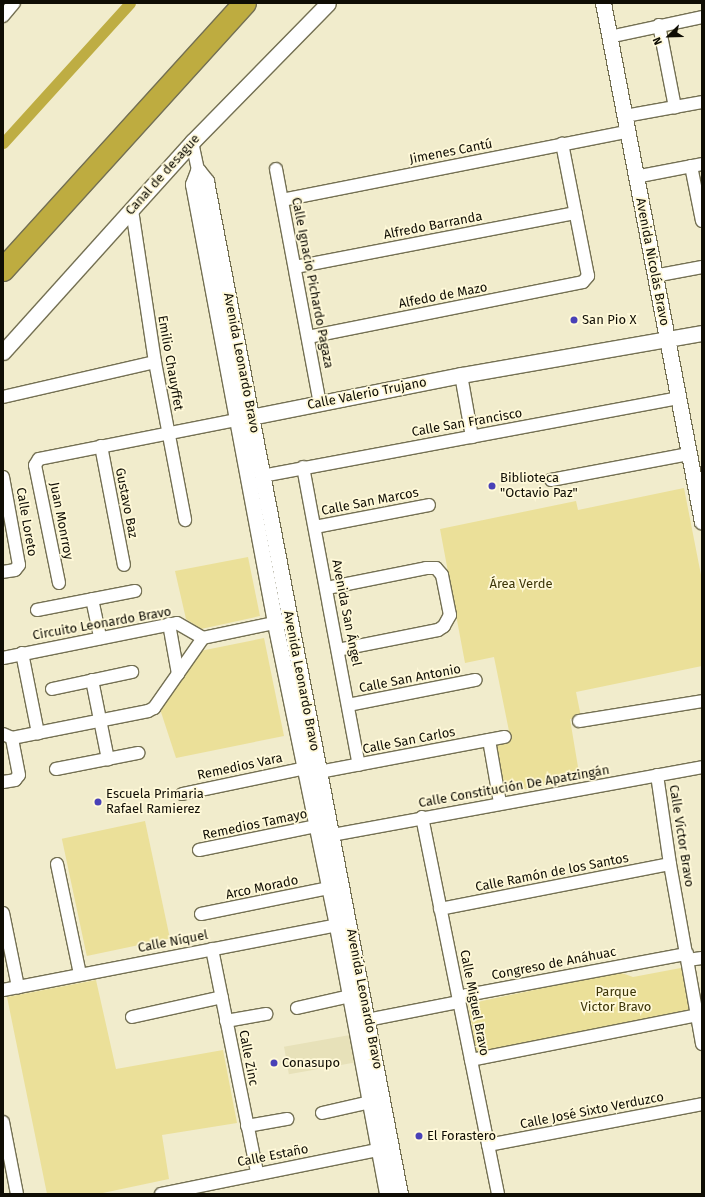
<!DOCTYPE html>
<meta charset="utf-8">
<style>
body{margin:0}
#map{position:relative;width:705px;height:1197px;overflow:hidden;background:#f1eccc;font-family:"Fira Sans",sans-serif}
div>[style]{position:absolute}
.built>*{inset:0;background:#e7e1b9;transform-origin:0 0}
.green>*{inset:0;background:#ebe099;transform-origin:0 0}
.canal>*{height:11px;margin:-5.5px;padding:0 5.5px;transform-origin:5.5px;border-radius:5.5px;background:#bead43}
.roads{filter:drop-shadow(1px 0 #747053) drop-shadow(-1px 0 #747053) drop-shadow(0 1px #747053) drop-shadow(0 -1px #747053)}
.minor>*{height:12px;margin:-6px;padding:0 6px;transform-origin:6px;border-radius:6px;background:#fff}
.tertiary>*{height:15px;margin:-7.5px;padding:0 7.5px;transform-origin:7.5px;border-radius:7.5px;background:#fff}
.motorway>*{height:22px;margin:-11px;padding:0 11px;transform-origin:11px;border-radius:11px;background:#beac40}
.dots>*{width:11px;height:11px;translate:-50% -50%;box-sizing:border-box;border:2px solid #fff9d9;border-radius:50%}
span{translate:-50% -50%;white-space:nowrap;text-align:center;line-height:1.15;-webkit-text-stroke:3.5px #fff9d9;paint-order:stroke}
.street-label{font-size:13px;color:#0f0d04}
.poi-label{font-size:13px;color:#0f0d04}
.left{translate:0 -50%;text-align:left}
.park-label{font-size:13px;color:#3d3608}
.frame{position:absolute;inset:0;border:4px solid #0f0d04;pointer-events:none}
.north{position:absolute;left:649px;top:16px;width:40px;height:40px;-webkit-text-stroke:3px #fff9d9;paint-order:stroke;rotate:247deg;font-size:11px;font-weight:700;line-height:16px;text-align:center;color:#0f0d04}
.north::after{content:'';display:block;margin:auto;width:14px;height:18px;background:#0f0d04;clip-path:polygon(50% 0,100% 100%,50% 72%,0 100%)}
</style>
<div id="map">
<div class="built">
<div style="left:350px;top:1035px;width:28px;height:67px;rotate:80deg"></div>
</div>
<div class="green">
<div style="clip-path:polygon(684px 488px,702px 580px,702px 666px,576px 692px,581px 717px,570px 719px,580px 779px,504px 793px,494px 739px,510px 736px,494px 657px,465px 663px,440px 529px,576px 501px,578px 510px)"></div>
<div style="clip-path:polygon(248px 557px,260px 616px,201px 629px,186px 619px,175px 571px)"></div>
<div style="clip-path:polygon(264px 638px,284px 736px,176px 758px,160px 709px,200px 651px)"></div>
<div style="left:145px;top:821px;width:120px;height:85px;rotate:78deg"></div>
<div style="clip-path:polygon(686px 967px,695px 1013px,477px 1055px,468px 1004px,619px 972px,633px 977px)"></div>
<div style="clip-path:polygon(96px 980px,116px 1069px,223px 1050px,237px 1123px,162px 1135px,169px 1179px,98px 1194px,47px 1194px,7px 997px)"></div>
</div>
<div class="canal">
<div style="left:3px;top:143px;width:189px;rotate:-47.8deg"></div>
</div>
<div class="roads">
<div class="minor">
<div style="left:3px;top:16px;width:17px;rotate:-50deg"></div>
<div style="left:659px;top:25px;width:84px;rotate:79deg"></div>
<div style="left:609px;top:37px;width:95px;rotate:-12.1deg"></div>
<div style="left:625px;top:116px;width:78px;rotate:-10.3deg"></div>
<div style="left:192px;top:142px;width:30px;rotate:78deg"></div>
<div style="left:691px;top:166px;width:56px;rotate:78.7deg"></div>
<div style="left:276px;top:169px;width:238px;rotate:79.4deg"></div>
<div style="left:635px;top:177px;width:68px;rotate:-11deg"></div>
<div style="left:282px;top:200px;width:351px;rotate:-11.2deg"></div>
<div style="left:132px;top:210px;width:154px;rotate:81.4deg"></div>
<div style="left:155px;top:362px;width:161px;rotate:79.2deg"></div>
<div style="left:295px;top:267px;width:286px;rotate:-10.9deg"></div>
<div style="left:654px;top:276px;width:49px;rotate:-10.6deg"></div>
<div style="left:308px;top:337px;width:280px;rotate:-11.3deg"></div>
<div style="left:583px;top:282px;width:8px;rotate:-50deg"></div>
<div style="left:588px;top:276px;width:135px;rotate:-101.1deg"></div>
<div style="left:461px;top:375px;width:63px;rotate:79.9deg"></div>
<div style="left:3px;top:397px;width:156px;rotate:-13deg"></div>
<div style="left:101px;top:446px;width:121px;rotate:79.1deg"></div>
<div style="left:303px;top:467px;width:303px;rotate:79.4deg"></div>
<div style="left:262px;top:476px;width:422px;rotate:-10.6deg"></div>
<div style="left:3px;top:477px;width:89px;rotate:79.7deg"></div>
<div style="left:19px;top:565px;width:6px;rotate:129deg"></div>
<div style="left:15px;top:570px;width:12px;rotate:171deg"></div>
<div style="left:551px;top:480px;width:140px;rotate:-10.7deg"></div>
<div style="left:315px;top:527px;width:116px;rotate:-10.9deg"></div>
<div style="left:59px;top:583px;width:120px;rotate:-101.5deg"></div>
<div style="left:35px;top:465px;width:7px;rotate:-56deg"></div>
<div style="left:39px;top:459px;width:211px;rotate:-11.2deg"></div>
<div style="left:327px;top:588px;width:101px;rotate:-11.4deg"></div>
<div style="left:426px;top:568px;width:10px"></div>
<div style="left:436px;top:568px;width:9px;rotate:49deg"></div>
<div style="left:442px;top:575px;width:41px;rotate:78.7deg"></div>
<div style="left:450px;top:615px;width:13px;rotate:119deg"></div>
<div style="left:444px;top:626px;width:7px;rotate:146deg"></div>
<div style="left:438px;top:630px;width:102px;rotate:168.7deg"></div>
<div style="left:92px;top:599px;width:40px;rotate:78deg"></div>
<div style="left:37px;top:610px;width:100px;rotate:-11deg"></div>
<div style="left:169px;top:624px;width:51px;rotate:79.8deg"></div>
<div style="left:22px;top:653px;width:82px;rotate:78.7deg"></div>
<div style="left:3px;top:658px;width:177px;rotate:-11.4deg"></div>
<div style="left:177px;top:623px;width:30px;rotate:30deg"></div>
<div style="left:92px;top:680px;width:81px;rotate:78.6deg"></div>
<div style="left:52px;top:689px;width:82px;rotate:-12deg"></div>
<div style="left:348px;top:705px;width:130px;rotate:-11.1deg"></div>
<div style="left:579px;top:721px;width:125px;rotate:-9.2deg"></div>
<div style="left:3px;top:734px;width:10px;rotate:24deg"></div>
<div style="left:12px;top:738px;width:139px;rotate:-11.2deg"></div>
<div style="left:148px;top:711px;width:7px;rotate:-27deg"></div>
<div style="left:154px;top:708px;width:85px;rotate:-55deg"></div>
<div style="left:203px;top:638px;width:83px;rotate:-11.9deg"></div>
<div style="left:489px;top:740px;width:64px;rotate:80.1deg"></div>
<div style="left:56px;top:769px;width:84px;rotate:-11deg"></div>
<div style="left:319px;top:772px;width:189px;rotate:-10.7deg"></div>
<div style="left:657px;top:775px;width:90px;rotate:81.7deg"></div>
<div style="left:670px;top:864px;width:183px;rotate:79.9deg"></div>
<div style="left:3px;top:782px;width:12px;rotate:-9deg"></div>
<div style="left:15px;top:780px;width:6px;rotate:-51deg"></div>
<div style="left:19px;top:775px;width:38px;rotate:-101deg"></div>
<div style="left:182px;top:794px;width:126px;rotate:-11.9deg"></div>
<div style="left:422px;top:817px;width:385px;rotate:78.6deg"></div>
<div style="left:332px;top:835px;width:376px;rotate:-10.4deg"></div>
<div style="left:199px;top:850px;width:119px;rotate:-11.6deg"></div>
<div style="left:57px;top:864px;width:112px;rotate:78.2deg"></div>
<div style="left:440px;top:909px;width:234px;rotate:-11.1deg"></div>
<div style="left:3px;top:913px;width:76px;rotate:78.5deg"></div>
<div style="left:201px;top:914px;width:131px;rotate:-11.5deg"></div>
<div style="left:212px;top:949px;width:228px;rotate:78.6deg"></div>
<div style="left:688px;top:960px;width:14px;rotate:-8deg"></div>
<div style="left:3px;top:990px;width:347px;rotate:-11deg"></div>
<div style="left:459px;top:999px;width:9px;rotate:-27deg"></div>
<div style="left:467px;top:995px;width:224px;rotate:-10.6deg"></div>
<div style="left:297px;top:1008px;width:54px;rotate:-12.8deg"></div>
<div style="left:132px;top:1017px;width:92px;rotate:-12.5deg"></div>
<div style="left:367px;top:1020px;width:94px;rotate:-11.1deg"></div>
<div style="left:226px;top:1021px;width:41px;rotate:-9.9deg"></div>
<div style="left:471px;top:1060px;width:231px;rotate:-11.2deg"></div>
<div style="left:322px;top:1113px;width:49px;rotate:-12.9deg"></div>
<div style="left:3px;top:1122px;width:73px;rotate:79deg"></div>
<div style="left:247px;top:1126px;width:41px;rotate:-9.9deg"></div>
<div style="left:488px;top:1145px;width:218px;rotate:-10.8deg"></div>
<div style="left:161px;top:1194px;width:231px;rotate:-11.5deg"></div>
</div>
<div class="tertiary">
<div style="left:603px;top:3px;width:528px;rotate:79.2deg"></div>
<div style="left:198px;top:171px;width:13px;rotate:51deg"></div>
<div style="left:206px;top:181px;width:1031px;rotate:79.16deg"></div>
<div style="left:198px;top:171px;width:14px;rotate:111deg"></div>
<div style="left:193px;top:184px;width:447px;rotate:79.4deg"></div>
<div style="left:275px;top:623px;width:309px;rotate:78.4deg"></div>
<div style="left:337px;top:926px;width:273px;rotate:79.4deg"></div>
<div style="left:3px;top:352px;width:283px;rotate:-48deg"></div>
<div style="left:192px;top:142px;width:194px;rotate:-45.6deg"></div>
<div style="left:251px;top:417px;width:214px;rotate:-11.3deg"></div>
<div style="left:461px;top:375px;width:245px;rotate:-9.9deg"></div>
</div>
<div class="motorway">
<div style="left:3px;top:270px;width:360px;rotate:-47.8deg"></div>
</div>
</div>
<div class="dots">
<div style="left:574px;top:320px;background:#4941b7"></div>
<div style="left:492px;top:486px;background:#4941b7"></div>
<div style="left:98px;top:802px;background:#4941b7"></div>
<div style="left:274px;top:1063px;background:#4941b7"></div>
<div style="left:419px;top:1136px;background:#4941b7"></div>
</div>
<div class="street-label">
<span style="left:451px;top:152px;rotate:-11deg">Jimenes Cantú</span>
<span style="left:163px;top:175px;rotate:-48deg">Canal de desague</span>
<span style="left:433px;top:226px;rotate:-11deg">Alfredo Barranda</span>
<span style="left:652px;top:262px;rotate:79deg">Avenida Nicolás Bravo</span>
<span style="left:312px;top:283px;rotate:79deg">Calle Ignacio Pichardo Pagaza</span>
<span style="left:443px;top:296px;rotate:-11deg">Alfedo de Mazo</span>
<span style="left:170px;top:363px;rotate:80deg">Emilio Chauyffet</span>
<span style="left:241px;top:363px;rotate:79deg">Avenida Leonardo Bravo</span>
<span style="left:367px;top:394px;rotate:-11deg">Calle Valerio Trujano</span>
<span style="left:467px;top:423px;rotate:-10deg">Calle San Francisco</span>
<span style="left:370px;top:502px;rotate:-11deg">Calle San Marcos</span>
<span style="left:126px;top:503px;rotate:79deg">Gustavo Baz</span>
<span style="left:61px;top:521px;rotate:79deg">Juan Monrroy</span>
<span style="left:26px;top:522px;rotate:80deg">Calle Loreto</span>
<span style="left:346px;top:613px;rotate:79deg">Avenida San Ángel</span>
<span style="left:102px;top:624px;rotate:-10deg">Circuito Leonardo Bravo</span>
<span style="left:410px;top:679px;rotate:-11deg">Calle San Antonio</span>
<span style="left:301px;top:681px;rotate:79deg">Avenida Leonardo Bravo</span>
<span style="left:409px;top:741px;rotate:-11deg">Calle San Carlos</span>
<span style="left:240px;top:767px;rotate:-12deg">Remedios Vara</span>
<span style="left:514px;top:787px;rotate:-10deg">Calle Constitución De Apatzingán</span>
<span style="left:255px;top:825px;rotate:-12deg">Remedios Tamayo</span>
<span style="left:681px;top:836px;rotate:81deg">Calle Víctor Bravo</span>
<span style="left:552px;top:873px;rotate:-11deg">Calle Ramón de los Santos</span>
<span style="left:262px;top:888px;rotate:-12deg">Arco Morado</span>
<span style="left:173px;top:942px;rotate:-11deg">Calle Níquel</span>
<span style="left:554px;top:964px;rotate:-11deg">Congreso de Anáhuac</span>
<span style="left:364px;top:999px;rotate:79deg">Avenida Leonardo Bravo</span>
<span style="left:474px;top:1003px;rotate:79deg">Calle Miguel Bravo</span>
<span style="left:248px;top:1058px;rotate:79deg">Calle Zinc</span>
<span style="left:592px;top:1111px;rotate:-11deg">Calle José Sixto Verduzco</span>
<span style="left:273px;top:1156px;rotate:-11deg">Calle Estaño</span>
</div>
<div class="poi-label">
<span class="left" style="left:582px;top:320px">San Pio X</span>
<span class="left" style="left:500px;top:486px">Biblioteca<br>"Octavio Paz"</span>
<span class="left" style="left:106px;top:802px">Escuela Primaria<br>Rafael Ramierez</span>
<span class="left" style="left:282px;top:1063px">Conasupo</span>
<span class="left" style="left:427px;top:1136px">El Forastero</span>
</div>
<div class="park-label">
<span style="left:521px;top:584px">Área Verde</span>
<span style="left:616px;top:1000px">Parque<br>Victor Bravo</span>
</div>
<div class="frame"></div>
<div class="north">N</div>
</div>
